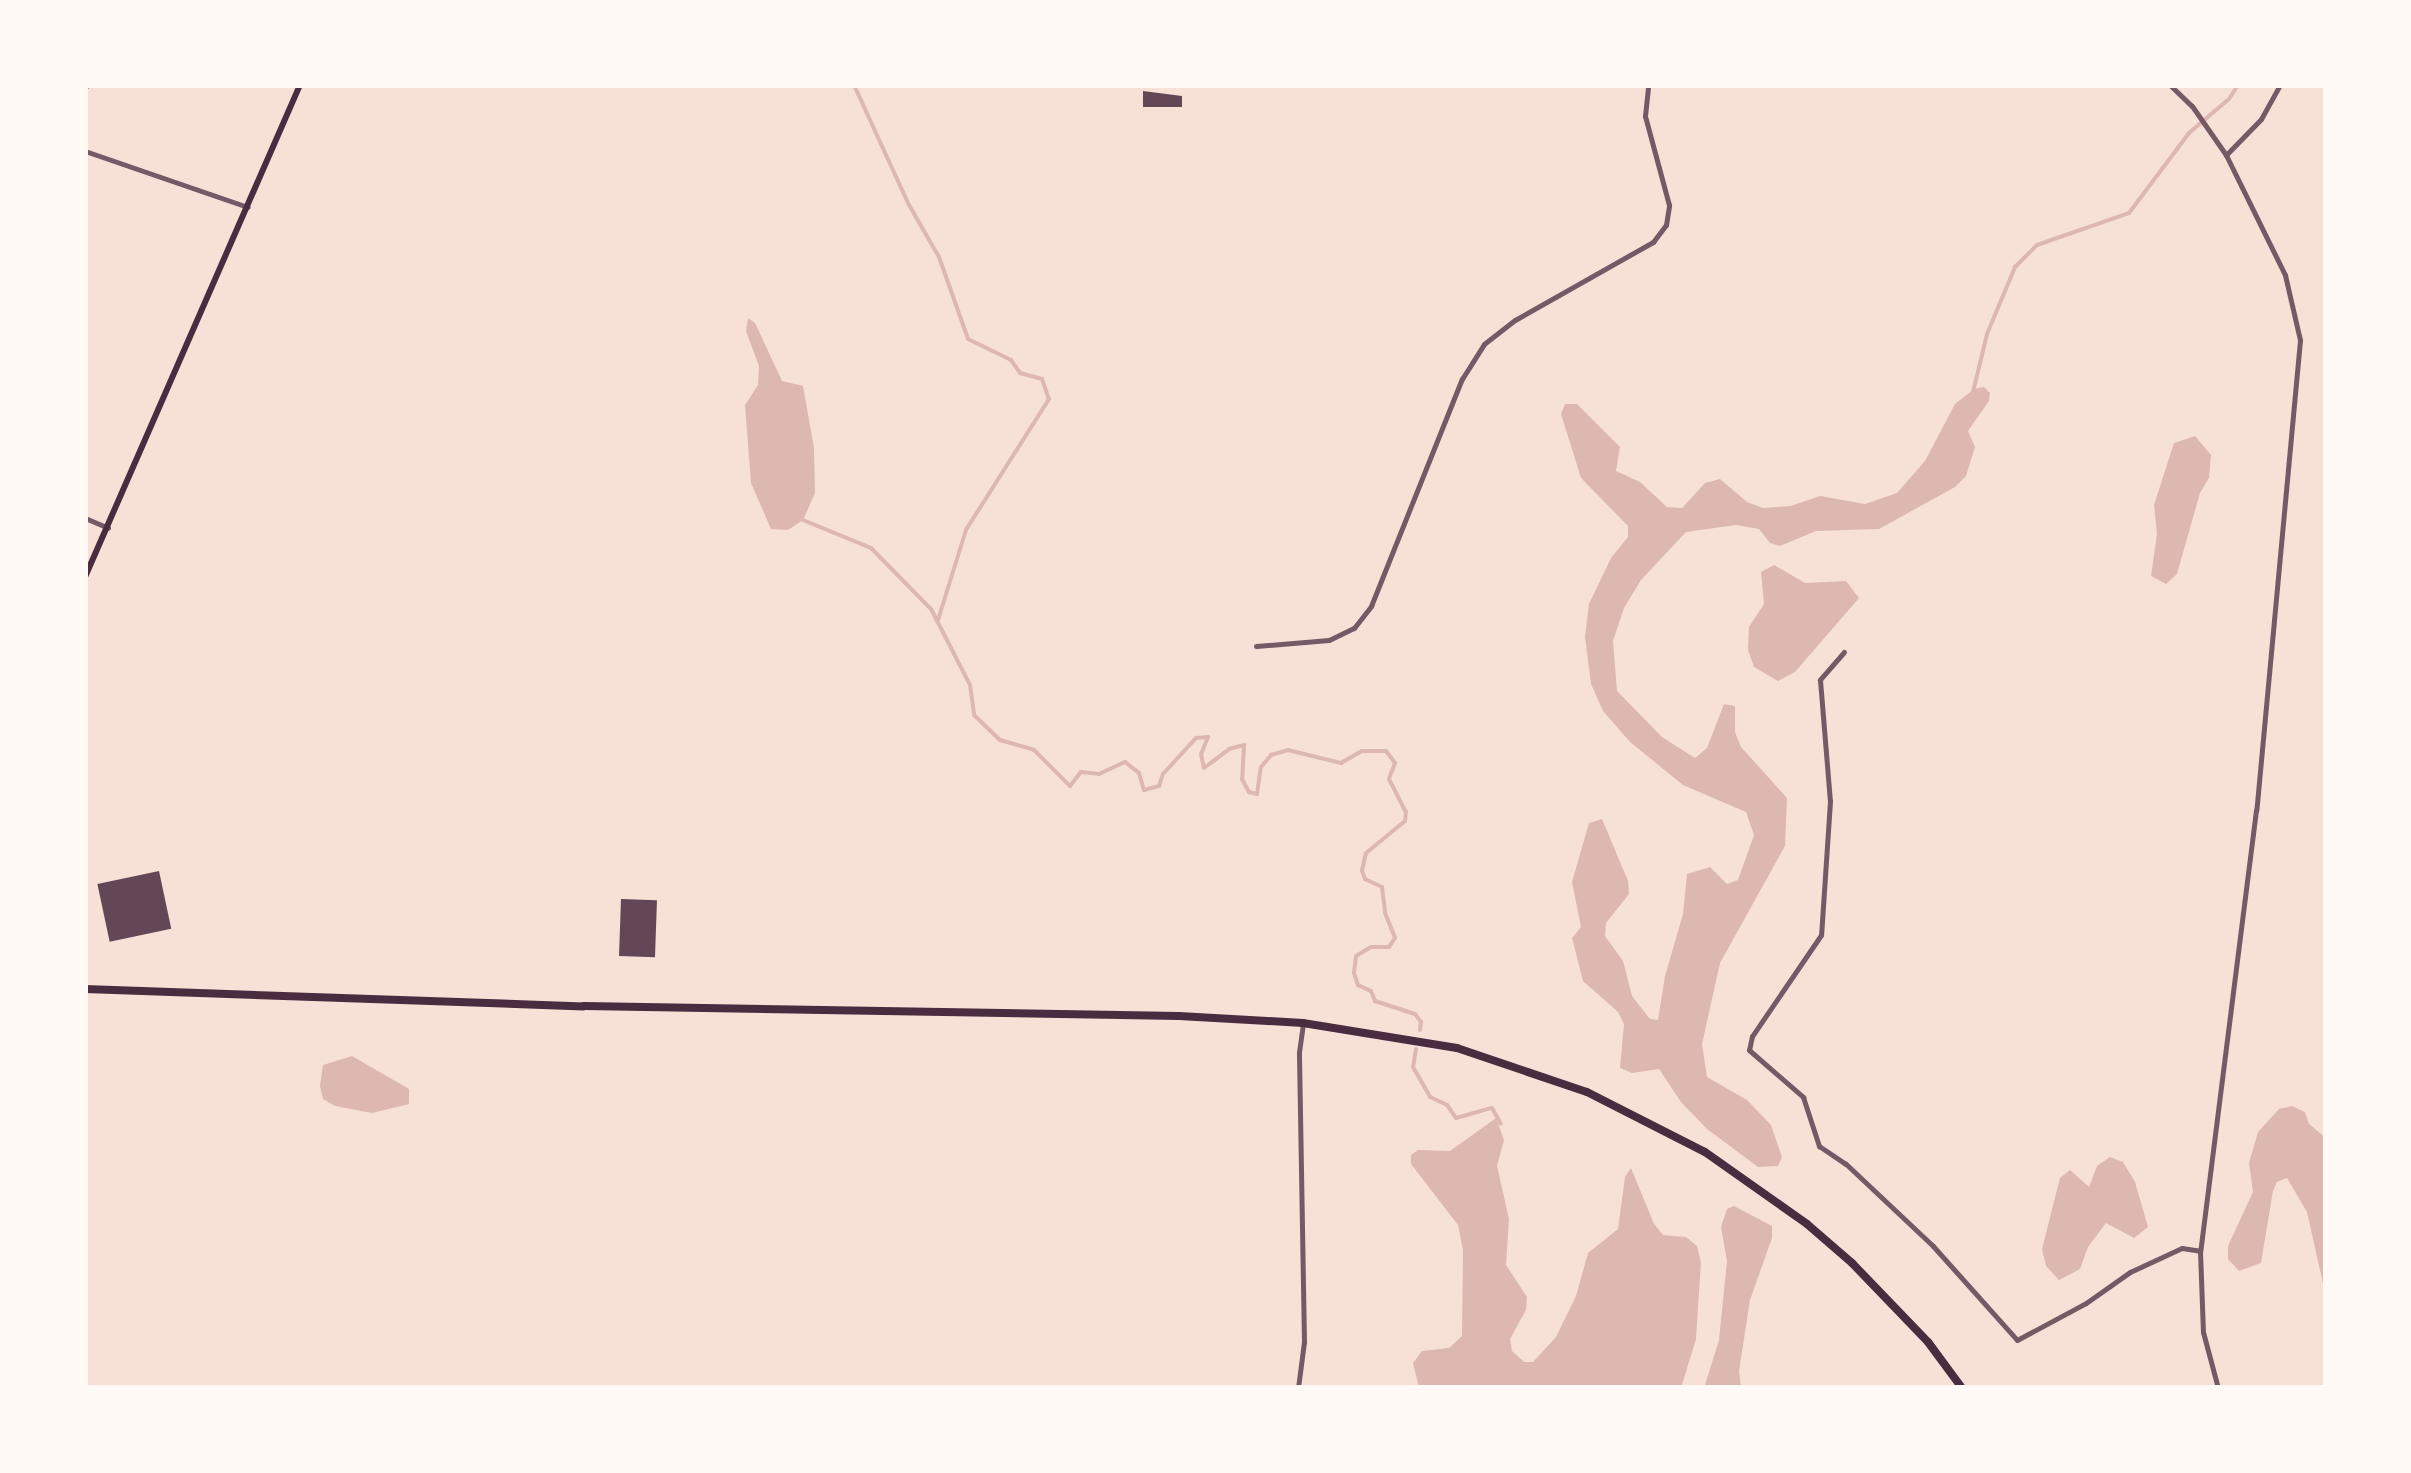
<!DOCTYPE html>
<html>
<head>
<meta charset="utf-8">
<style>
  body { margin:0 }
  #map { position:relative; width:2411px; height:1473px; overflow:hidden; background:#f7e1d7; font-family:"Archivo Narrow",sans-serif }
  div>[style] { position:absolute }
  .water>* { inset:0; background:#dcb8b0 }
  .stream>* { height:4px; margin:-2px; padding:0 2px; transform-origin:2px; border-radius:2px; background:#dcb8b0 }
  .building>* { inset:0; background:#644757; transform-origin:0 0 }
  .minor>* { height:5px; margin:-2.5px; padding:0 2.5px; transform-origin:2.5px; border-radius:2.5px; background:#755966 }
  .secondary>* { height:6px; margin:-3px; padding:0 3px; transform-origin:3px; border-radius:3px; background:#4a2c40 }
  .primary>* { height:8px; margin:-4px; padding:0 4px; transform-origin:4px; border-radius:4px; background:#4a2c40 }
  span { translate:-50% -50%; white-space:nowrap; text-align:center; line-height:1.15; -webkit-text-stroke:10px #fffaf5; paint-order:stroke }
  .frame { position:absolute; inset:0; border:88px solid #fffaf5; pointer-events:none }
</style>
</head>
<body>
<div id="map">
  <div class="water">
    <i style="clip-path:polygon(748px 318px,755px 323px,782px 381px,803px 386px,814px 448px,815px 493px,803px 520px,788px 530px,771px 529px,751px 483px,745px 405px,758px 385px,759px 366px,746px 331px)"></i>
    <i style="clip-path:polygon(1984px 387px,1990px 393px,1989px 401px,1968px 431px,1975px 447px,1966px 476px,1955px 487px,1879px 529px,1816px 531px,1780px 546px,1770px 543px,1759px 529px,1736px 525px,1686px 532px,1641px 580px,1624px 608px,1613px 641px,1617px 691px,1662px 737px,1695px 758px,1707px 748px,1724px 704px,1735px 706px,1735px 732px,1741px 747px,1787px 798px,1785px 846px,1720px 963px,1702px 1044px,1707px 1077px,1747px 1100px,1771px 1125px,1782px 1157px,1778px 1166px,1758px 1167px,1707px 1129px,1681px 1102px,1659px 1069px,1632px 1073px,1620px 1068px,1624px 1024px,1618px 1012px,1583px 981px,1572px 938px,1581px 927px,1572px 882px,1589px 823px,1602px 819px,1628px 881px,1629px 894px,1606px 923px,1605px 936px,1623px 961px,1632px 996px,1650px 1019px,1658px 1020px,1665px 976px,1683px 914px,1687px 874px,1710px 867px,1727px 884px,1738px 880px,1754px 835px,1746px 812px,1683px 785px,1630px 742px,1603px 711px,1591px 684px,1585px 637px,1589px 604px,1611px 558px,1628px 537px,1628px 526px,1581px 478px,1561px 414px,1565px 404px,1577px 404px,1620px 447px,1616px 471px,1640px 482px,1667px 507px,1682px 508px,1705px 483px,1720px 479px,1747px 502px,1763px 508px,1791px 506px,1820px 496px,1865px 504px,1897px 493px,1925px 461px,1955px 404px,1974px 389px)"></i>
    <i style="clip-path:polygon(2195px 436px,2211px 455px,2209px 478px,2200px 493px,2177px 574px,2166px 584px,2151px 576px,2157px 534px,2154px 505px,2174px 443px)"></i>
    <i style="clip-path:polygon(1774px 565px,1805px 583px,1846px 581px,1859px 598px,1795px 672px,1778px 681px,1754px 667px,1748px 650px,1749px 627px,1764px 604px,1761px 572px)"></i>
    <i style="clip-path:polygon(352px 1056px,409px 1089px,409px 1104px,372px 1113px,335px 1106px,323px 1099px,320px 1086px,323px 1065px)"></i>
    <i style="clip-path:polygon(2292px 1106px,2305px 1112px,2309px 1124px,2326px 1138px,2326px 1297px,2307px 1212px,2287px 1178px,2277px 1182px,2273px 1191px,2261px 1263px,2239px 1271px,2228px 1259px,2228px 1246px,2253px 1192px,2249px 1163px,2258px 1132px,2279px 1109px)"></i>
    <i style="clip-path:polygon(1496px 1118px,1504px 1140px,1497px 1166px,1509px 1219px,1506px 1265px,1527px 1297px,1526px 1310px,1510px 1339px,1512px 1351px,1524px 1362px,1533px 1362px,1556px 1337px,1576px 1296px,1588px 1253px,1618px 1229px,1625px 1177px,1631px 1168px,1654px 1224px,1663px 1235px,1686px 1237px,1697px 1246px,1701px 1263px,1696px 1339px,1681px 1388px,1419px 1388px,1413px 1363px,1422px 1351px,1449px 1348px,1462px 1336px,1463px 1250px,1458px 1225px,1411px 1164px,1411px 1155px,1418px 1150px,1450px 1151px)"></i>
    <i style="clip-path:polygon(2110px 1157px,2123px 1162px,2135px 1182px,2148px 1227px,2134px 1238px,2106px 1223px,2088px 1247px,2080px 1269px,2059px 1280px,2046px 1266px,2042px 1249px,2060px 1178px,2070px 1170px,2089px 1187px,2097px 1166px)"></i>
    <i style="clip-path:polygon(1734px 1206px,1772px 1226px,1772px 1238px,1750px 1300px,1739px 1371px,1741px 1388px,1704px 1388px,1719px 1340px,1727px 1261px,1721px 1227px,1727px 1209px)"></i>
  </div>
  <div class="stream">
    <i style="left:854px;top:85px;width:132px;rotate:65.4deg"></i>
    <i style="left:909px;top:205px;width:60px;rotate:60deg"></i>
    <i style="left:939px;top:257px;width:87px;rotate:70.5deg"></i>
    <i style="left:968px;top:339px;width:48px;rotate:26deg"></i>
    <i style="left:1011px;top:360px;width:16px;rotate:55deg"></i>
    <i style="left:1020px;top:373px;width:23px;rotate:15deg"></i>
    <i style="left:1042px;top:379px;width:21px;rotate:71deg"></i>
    <i style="left:1049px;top:399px;width:155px;rotate:122.4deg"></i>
    <i style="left:966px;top:530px;width:94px;rotate:107.3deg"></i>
    <i style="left:1973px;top:392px;width:60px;rotate:-76.4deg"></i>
    <i style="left:1987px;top:334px;width:73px;rotate:-67.3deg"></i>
    <i style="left:2015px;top:267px;width:31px;rotate:-45deg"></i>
    <i style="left:2037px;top:245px;width:97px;rotate:-19.2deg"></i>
    <i style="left:2129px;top:213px;width:100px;rotate:-53.1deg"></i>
    <i style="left:2189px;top:133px;width:52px;rotate:-40.4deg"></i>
    <i style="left:2229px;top:99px;width:17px;rotate:-57deg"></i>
    <i style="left:803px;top:520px;width:74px;rotate:22.4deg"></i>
    <i style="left:871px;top:548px;width:86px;rotate:45.5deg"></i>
    <i style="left:931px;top:609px;width:85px;rotate:62.8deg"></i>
    <i style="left:970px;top:685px;width:30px;rotate:82deg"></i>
    <i style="left:974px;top:715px;width:36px;rotate:44deg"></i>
    <i style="left:1000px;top:740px;width:35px;rotate:16deg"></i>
    <i style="left:1034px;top:750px;width:51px;rotate:45deg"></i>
    <i style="left:1070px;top:786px;width:18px;rotate:-52deg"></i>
    <i style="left:1081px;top:772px;width:18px;rotate:6deg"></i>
    <i style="left:1099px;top:774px;width:29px;rotate:-25deg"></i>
    <i style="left:1125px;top:762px;width:18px;rotate:38deg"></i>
    <i style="left:1139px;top:773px;width:18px;rotate:74deg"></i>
    <i style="left:1144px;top:790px;width:16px;rotate:-15deg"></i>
    <i style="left:1159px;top:786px;width:13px;rotate:-72deg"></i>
    <i style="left:1163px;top:774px;width:49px;rotate:-47.5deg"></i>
    <i style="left:1196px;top:738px;width:12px;rotate:-5deg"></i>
    <i style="left:1208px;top:737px;width:18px;rotate:112deg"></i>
    <i style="left:1201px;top:754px;width:14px;rotate:78deg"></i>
    <i style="left:1204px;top:768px;width:31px;rotate:-37deg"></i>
    <i style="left:1229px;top:749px;width:16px;rotate:-15deg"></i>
    <i style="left:1244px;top:745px;width:34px;rotate:93deg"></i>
    <i style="left:1242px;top:779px;width:15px;rotate:62deg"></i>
    <i style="left:1249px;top:792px;width:8px;rotate:14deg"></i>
    <i style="left:1257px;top:794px;width:27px;rotate:-82deg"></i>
    <i style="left:1261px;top:767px;width:16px;rotate:-50deg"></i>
    <i style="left:1271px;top:755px;width:18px;rotate:-16deg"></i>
    <i style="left:1288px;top:750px;width:55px;rotate:13.8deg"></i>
    <i style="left:1341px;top:763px;width:24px;rotate:-30deg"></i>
    <i style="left:1362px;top:751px;width:24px"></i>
    <i style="left:1386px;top:751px;width:15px;rotate:53deg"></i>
    <i style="left:1395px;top:763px;width:17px;rotate:111deg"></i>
    <i style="left:1389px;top:779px;width:37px;rotate:63deg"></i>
    <i style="left:1406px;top:812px;width:9px;rotate:96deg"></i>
    <i style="left:1405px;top:821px;width:50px;rotate:140.6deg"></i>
    <i style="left:1366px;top:853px;width:18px;rotate:103deg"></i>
    <i style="left:1362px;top:871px;width:9px;rotate:69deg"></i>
    <i style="left:1365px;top:879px;width:19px;rotate:25deg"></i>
    <i style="left:1382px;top:887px;width:26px;rotate:83deg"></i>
    <i style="left:1385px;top:913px;width:27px;rotate:68deg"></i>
    <i style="left:1395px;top:938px;width:11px;rotate:124deg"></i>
    <i style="left:1389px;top:947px;width:18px;rotate:180deg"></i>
    <i style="left:1371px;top:947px;width:17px;rotate:149deg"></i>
    <i style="left:1356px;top:956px;width:17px;rotate:97deg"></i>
    <i style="left:1354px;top:973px;width:13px;rotate:72deg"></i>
    <i style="left:1358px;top:985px;width:14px;rotate:25deg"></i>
    <i style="left:1371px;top:991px;width:11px;rotate:68deg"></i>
    <i style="left:1375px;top:1001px;width:42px;rotate:18deg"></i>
    <i style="left:1415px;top:1014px;width:10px;rotate:53deg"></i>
    <i style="left:1421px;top:1022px;width:8px;rotate:97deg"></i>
    <i style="left:1416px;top:1049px;width:18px;rotate:99deg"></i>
    <i style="left:1413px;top:1067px;width:34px;rotate:60deg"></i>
    <i style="left:1430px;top:1097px;width:19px;rotate:25deg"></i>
    <i style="left:1447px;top:1105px;width:16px;rotate:55deg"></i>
    <i style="left:1456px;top:1118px;width:37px;rotate:-16deg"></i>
    <i style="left:1492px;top:1108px;width:18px;rotate:61deg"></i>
  </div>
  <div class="building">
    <i style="clip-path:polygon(1143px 91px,1182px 96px,1182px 107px,1143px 107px)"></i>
    <i style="left:159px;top:871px;width:59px;height:63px;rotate:78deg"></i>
    <i style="left:621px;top:899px;width:36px;height:57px;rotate:2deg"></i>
  </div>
  <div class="minor">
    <i style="left:1721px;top:85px;width:66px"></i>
    <i style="left:2170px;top:85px;width:30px;rotate:44deg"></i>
    <i style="left:2192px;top:106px;width:60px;rotate:55.2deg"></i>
    <i style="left:2226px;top:155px;width:134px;rotate:63.8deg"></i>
    <i style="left:2285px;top:275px;width:67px;rotate:77deg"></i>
    <i style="left:2300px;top:340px;width:472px;rotate:95.3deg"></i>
    <i style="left:2256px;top:810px;width:445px;rotate:97.2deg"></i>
    <i style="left:2200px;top:1251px;width:81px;rotate:87.9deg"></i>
    <i style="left:2203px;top:1332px;width:58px;rotate:75deg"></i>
    <i style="left:85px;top:88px;width:4px;rotate:-56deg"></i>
    <i style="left:85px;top:151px;width:172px;rotate:19deg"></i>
    <i style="left:2226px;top:155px;width:50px;rotate:-45.8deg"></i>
    <i style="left:2261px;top:119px;width:39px;rotate:-61deg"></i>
    <i style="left:85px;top:518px;width:25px;rotate:23deg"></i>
    <i style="left:1256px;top:646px;width:73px;rotate:-4.7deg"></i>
    <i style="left:1329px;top:640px;width:28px;rotate:-26deg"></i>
    <i style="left:1354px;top:628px;width:28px;rotate:-52deg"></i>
    <i style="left:1371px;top:606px;width:245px;rotate:-68.2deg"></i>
    <i style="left:1462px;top:379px;width:41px;rotate:-57.8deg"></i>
    <i style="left:1484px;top:344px;width:39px;rotate:-38deg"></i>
    <i style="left:1515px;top:320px;width:159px;rotate:-29.5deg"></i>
    <i style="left:1653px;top:242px;width:21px;rotate:-53deg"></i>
    <i style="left:1666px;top:225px;width:20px;rotate:-81deg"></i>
    <i style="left:1669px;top:205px;width:92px;rotate:-105.1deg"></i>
    <i style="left:1645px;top:116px;width:31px;rotate:-84deg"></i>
    <i style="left:1844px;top:652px;width:37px;rotate:131deg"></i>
    <i style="left:1820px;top:680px;width:121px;rotate:85.3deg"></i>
    <i style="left:1830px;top:801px;width:134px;rotate:93.8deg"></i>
    <i style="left:1821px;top:935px;width:122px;rotate:124.3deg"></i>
    <i style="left:1752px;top:1036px;width:14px;rotate:102deg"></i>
    <i style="left:1749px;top:1050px;width:72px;rotate:41deg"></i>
    <i style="left:1803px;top:1097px;width:52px;rotate:71.9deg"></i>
    <i style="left:1819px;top:1146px;width:32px;rotate:34deg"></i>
    <i style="left:1846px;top:1164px;width:120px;rotate:43.3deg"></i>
    <i style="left:1933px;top:1246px;width:126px;rotate:48.2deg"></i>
    <i style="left:2017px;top:1340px;width:78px;rotate:-28.2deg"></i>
    <i style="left:2086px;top:1303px;width:54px;rotate:-35.2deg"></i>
    <i style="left:2130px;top:1272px;width:57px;rotate:-24.8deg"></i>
    <i style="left:2182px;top:1248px;width:18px;rotate:9deg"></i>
    <i style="left:1298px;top:1388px;width:46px;rotate:-82.6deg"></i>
    <i style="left:1304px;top:1342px;width:290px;rotate:-91deg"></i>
    <i style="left:1299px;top:1052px;width:29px;rotate:-82deg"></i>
  </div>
  <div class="secondary">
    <i style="left:85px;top:577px;width:537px;rotate:-66.4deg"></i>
  </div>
  <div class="primary">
    <i style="left:85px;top:989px;width:499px;rotate:2deg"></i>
    <i style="left:584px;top:1006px;width:595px;rotate:0.96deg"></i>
    <i style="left:1179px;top:1016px;width:124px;rotate:3.2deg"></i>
    <i style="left:1303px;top:1023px;width:156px;rotate:9.2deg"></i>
    <i style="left:1457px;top:1048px;width:137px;rotate:18.7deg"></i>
    <i style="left:1587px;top:1092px;width:132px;rotate:27deg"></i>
    <i style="left:1705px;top:1152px;width:125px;rotate:35.2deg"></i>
    <i style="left:1807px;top:1224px;width:60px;rotate:40.9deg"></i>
    <i style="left:1852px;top:1263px;width:110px;rotate:46.1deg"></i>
    <i style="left:1928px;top:1342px;width:57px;rotate:53.5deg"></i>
  </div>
  <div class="frame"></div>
</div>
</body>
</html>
